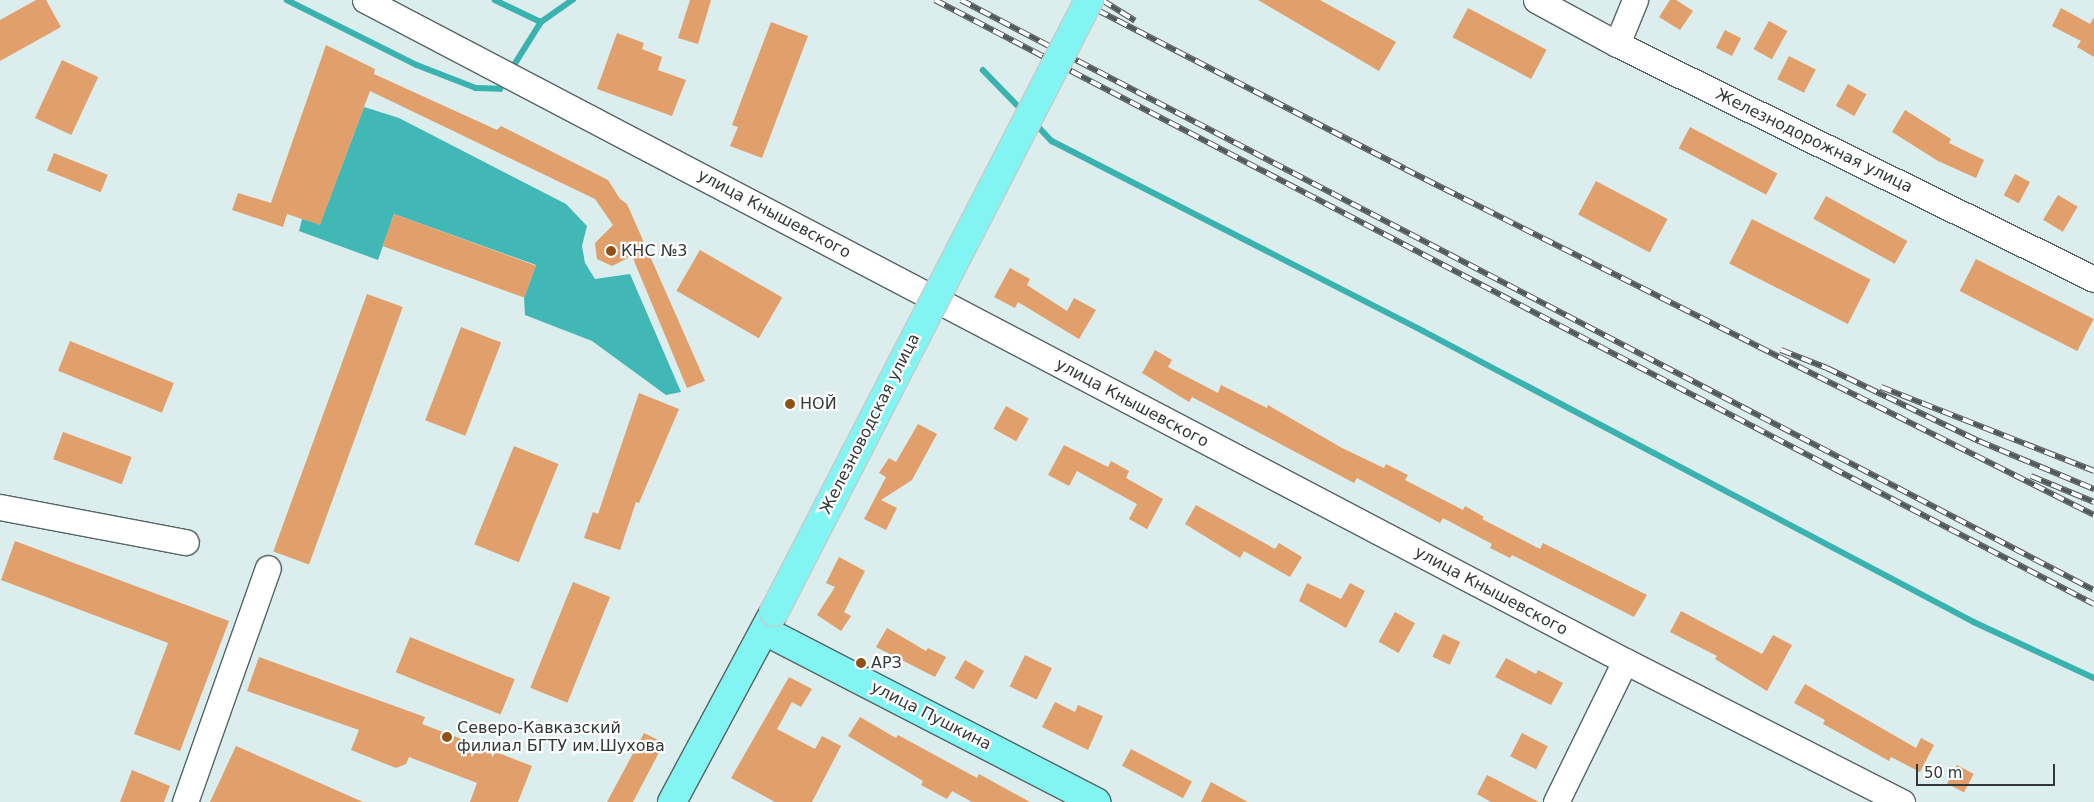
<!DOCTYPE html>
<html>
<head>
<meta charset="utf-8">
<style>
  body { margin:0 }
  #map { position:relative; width:2094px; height:802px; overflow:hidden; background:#dbedec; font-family:"DejaVu Sans",sans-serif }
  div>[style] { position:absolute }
  .forest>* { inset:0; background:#41b8b6 }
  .stream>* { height:5.5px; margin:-2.75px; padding:0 2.75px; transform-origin:2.75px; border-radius:2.75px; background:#3ab2b0 }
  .building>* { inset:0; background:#e19f6c; transform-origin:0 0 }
  .roads { filter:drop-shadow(1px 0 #556564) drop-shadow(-1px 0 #556564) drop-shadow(0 1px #556564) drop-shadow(0 -1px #556564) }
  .minor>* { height:25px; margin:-12.5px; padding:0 12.5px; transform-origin:12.5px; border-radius:12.5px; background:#fff }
  .major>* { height:28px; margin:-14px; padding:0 14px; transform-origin:14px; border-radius:14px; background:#82f4f2 }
  .rail>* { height:5.5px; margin-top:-2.75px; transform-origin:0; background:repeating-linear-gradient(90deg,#fff 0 11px,#515a59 0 22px); box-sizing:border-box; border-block:1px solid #515a59 }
  .bridges { filter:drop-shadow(1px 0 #c9cbcb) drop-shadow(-1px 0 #c9cbcb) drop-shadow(0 1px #c9cbcb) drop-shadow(0 -1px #c9cbcb) }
  .major-bridge>* { height:28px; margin:-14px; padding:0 14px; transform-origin:14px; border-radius:14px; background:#82f4f2 }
  .dots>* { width:14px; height:14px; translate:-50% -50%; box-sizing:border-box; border:2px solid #fff; border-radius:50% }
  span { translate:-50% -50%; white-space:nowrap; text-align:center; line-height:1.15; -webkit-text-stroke:4.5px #fff; paint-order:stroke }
  .street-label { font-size:16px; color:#313837 }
  .poi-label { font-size:16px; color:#313837 }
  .left { translate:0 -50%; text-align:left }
  .scale { position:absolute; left:1916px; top:764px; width:139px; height:22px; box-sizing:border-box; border:2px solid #313837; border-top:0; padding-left:6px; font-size:15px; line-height:18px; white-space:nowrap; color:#313837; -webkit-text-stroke:4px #fff; paint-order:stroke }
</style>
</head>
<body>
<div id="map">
  <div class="forest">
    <i style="clip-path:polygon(364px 107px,399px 118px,566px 204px,587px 226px,582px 246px,585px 263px,595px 279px,630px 274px,681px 392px,666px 395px,592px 341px,525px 315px,524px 298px,536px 265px,394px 214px,378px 260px,299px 231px,302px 219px,320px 224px)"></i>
  </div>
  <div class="stream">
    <i style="left:287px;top:0;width:145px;rotate:26.6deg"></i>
    <i style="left:417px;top:65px;width:63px;rotate:21.3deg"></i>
    <i style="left:476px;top:88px;width:24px;rotate:2deg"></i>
    <i style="left:500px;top:89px;width:10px;rotate:-61deg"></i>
    <i style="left:495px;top:0;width:51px;rotate:25.6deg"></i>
    <i style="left:511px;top:70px;width:57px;rotate:-58deg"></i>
    <i style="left:541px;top:22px;width:39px;rotate:-35deg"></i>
    <i style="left:983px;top:70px;width:59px;rotate:45.7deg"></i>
    <i style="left:1034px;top:122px;width:26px;rotate:47deg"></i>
    <i style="left:1052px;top:141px;width:417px;rotate:27.1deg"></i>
    <i style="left:1423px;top:331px;width:623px;rotate:27.84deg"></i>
    <i style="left:1974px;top:622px;width:132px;rotate:25deg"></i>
  </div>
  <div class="building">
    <i style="clip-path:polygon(36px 0,46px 0,61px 27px,0 61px,0 20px)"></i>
    <i style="clip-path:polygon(690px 0,711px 0,698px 44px,678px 38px)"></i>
    <i style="clip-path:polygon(1258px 0,1320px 0,1396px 42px,1379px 71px)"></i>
    <i style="clip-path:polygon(1670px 0,1676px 0,1693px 11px,1680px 30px,1659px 17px)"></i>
    <i style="left:1468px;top:8px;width:89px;height:33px;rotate:28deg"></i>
    <i style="clip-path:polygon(2061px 8px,2090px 24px,2094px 17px,2094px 57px,2077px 47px,2081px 41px,2052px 26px)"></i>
    <i style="left:1769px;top:21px;width:21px;height:32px;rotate:29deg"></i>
    <i style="clip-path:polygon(771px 22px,808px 36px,762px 158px,730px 146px,738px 127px,732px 125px)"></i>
    <i style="left:1725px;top:30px;width:18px;height:20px;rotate:27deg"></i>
    <i style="clip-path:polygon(617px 33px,644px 43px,642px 49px,662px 57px,658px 70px,686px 80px,672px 116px,597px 89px)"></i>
    <i style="clip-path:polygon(326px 45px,375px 69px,374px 74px,497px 130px,501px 126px,608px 180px,620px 199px,627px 204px,705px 381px,687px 388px,632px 256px,612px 266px,597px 259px,595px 243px,613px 225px,595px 199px,370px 91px,320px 225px,287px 214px,283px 227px,232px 210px,238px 193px,271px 203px)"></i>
    <i style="left:1789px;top:56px;width:30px;height:26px;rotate:27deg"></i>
    <i style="left:62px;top:60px;width:40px;height:64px;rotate:25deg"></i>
    <i style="left:1848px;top:84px;width:21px;height:25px;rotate:29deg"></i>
    <i style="clip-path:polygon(1905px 110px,1951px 139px,1949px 143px,1984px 160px,1976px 178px,1938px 161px,1892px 132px)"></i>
    <i style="left:1690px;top:127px;width:99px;height:24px;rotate:28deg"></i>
    <i style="left:54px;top:153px;width:58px;height:19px;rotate:22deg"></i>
    <i style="left:2015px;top:174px;width:17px;height:24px;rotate:28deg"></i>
    <i style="left:1596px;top:181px;width:81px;height:38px;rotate:28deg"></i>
    <i style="left:2058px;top:195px;width:23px;height:29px;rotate:31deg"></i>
    <i style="left:1826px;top:196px;width:93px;height:26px;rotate:29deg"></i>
    <i style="left:394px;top:214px;width:151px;height:34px;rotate:20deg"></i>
    <i style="left:1752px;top:219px;width:133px;height:50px;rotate:27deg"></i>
    <i style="left:700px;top:250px;width:95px;height:47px;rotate:30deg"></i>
    <i style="left:1976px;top:259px;width:132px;height:36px;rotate:27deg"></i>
    <i style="clip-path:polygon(1010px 268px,1030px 279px,1027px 285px,1067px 311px,1074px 298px,1096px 310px,1079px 339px,1018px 302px,1015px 308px,994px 297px)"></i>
    <i style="left:367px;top:294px;width:38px;height:274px;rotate:20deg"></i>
    <i style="left:461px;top:327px;width:43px;height:100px;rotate:21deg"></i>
    <i style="left:70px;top:341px;width:112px;height:32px;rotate:22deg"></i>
    <i style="clip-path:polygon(1155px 350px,1172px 360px,1168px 367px,1218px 393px,1221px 385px,1267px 408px,1268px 405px,1342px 448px,1384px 468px,1386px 464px,1408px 475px,1405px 480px,1463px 510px,1465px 506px,1484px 517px,1482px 519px,1540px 549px,1543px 543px,1647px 595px,1634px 617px,1512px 555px,1510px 558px,1490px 548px,1492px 544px,1443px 518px,1440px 523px,1357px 478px,1354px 483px,1192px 397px,1189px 402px,1142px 373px)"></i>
    <i style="clip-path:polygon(639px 393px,679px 409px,639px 503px,636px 502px,620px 550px,584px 538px,593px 512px,598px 514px)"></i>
    <i style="left:1006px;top:406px;width:26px;height:26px;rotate:29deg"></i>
    <i style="clip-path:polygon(918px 424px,937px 434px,912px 480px,881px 500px,897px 508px,886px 530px,864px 519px,886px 477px,879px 473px,889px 458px,896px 462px)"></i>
    <i style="left:63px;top:432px;width:73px;height:29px;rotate:20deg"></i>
    <i style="clip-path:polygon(1064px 445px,1108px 467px,1111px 461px,1129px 471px,1126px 478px,1163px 499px,1147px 529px,1129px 519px,1137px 504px,1077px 471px,1069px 486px,1048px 475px)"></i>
    <i style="left:514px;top:446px;width:48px;height:106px;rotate:22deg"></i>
    <i style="clip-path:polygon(1196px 505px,1275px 549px,1279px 543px,1302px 557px,1290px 577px,1244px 551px,1240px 558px,1185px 524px)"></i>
    <i style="clip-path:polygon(15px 541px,229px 621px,180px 751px,134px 734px,168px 643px,1px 580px)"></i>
    <i style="clip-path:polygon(839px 557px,865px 571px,844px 612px,851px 616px,841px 631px,817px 615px,835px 587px,826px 583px)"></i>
    <i style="left:573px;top:582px;width:40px;height:114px;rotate:22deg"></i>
    <i style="clip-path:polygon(1307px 583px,1341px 599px,1350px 583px,1365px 591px,1346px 628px,1299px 601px)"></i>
    <i style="clip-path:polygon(1681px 611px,1762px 654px,1773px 635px,1792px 645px,1767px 691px,1715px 659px,1717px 656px,1670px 632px)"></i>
    <i style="left:1395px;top:612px;width:23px;height:34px;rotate:29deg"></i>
    <i style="clip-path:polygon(887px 628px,926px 651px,928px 648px,946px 657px,935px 677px,876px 647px)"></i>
    <i style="left:1443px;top:634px;width:19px;height:25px;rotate:25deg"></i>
    <i style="left:410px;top:637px;width:113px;height:38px;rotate:22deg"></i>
    <i style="left:1025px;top:655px;width:30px;height:35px;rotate:26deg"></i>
    <i style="clip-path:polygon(259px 657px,425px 717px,422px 724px,532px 766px,518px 802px,470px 802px,477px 783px,409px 757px,406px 764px,396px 768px,351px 750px,359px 730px,247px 691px)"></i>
    <i style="clip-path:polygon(1506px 658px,1536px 674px,1538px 670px,1563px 683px,1551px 705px,1495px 677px)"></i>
    <i style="left:965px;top:660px;width:22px;height:21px;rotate:30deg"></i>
    <i style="clip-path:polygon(789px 677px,812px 689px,801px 707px,792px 702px,777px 729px,815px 749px,822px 736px,841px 746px,812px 802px,775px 802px,731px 778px)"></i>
    <i style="clip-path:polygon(1805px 684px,1916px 748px,1921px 738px,1934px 745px,1920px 772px,1891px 757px,1889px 761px,1845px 736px,1823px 724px,1825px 720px,1794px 703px)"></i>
    <i style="clip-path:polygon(1055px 702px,1075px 712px,1078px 705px,1103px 716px,1088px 750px,1042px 727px)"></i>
    <i style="clip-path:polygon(860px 717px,896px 738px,898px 735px,977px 778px,979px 774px,1030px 802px,972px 802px,952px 791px,947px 799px,921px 785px,923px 781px,848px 736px)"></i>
    <i style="clip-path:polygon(644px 733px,664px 743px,633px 802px,607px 802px)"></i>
    <i style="left:1522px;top:733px;width:29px;height:26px;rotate:27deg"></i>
    <i style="clip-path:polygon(236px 746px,363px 802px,210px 802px)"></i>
    <i style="left:1131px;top:749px;width:69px;height:19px;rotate:28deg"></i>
    <i style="left:1957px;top:765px;width:19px;height:21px;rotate:28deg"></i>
    <i style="clip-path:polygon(132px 770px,170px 786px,164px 802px,120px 802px)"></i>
    <i style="clip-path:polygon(1487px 775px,1497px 780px,1539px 802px,1491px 802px,1477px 794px)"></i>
    <i style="clip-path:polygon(1211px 782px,1248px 802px,1201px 802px)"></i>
  </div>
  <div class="roads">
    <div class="minor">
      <i style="left:365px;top:0;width:1423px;rotate:27.68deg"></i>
      <i style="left:1625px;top:661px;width:311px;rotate:27deg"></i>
      <i style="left:1536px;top:0;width:92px;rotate:28.5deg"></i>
      <i style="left:1617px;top:44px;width:532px;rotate:26.23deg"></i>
      <i style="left:1617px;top:44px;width:48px;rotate:-67.8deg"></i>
      <i style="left:0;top:507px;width:189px;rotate:10.7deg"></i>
      <i style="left:185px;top:802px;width:248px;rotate:-70.5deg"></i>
      <i style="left:1556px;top:802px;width:157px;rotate:-63.9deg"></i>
    </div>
    <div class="major">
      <i style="left:765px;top:631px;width:373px;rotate:27.3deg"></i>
      <i style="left:672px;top:802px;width:213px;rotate:-61.8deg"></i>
    </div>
  </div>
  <div class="rail">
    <i style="left:935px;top:0;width:1307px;rotate:27.53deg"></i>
    <i style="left:961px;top:0;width:1277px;rotate:27.51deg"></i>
    <i style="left:1078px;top:0;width:368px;rotate:27.3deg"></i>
    <i style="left:1405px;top:169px;width:771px;rotate:26.66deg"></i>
    <i style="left:1102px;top:0;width:39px;rotate:32deg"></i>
    <i style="left:1781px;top:350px;width:49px;rotate:21.4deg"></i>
    <i style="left:1827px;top:368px;width:169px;rotate:25.7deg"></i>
    <i style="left:1979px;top:441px;width:125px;rotate:22.7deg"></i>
    <i style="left:1881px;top:387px;width:229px;rotate:21.5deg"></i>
    <i style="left:2031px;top:476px;width:68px;rotate:22.4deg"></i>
  </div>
  <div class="bridges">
    <div class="major-bridge">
      <i style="left:774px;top:612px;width:688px;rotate:-62.76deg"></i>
    </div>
  </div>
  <div class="dots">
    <i style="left:611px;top:251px;background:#8f5115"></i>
    <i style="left:790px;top:404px;background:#8f5115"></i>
    <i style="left:861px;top:663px;background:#8f5115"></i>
    <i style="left:447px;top:737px;background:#8f5115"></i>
  </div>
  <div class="street-label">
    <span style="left:1814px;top:141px;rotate:26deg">Железнодорожная улица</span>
    <span style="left:774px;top:214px;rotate:28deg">улица Кнышевского</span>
    <span style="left:1132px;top:403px;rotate:28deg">улица Кнышевского</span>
    <span style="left:870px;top:424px;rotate:-63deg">Железноводская улица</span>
    <span style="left:1491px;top:591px;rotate:28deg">улица Кнышевского</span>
    <span style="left:931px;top:716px;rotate:27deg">улица Пушкина</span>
  </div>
  <div class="poi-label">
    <span class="left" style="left:621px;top:251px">КНС №3</span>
    <span class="left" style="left:800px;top:404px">НОЙ</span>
    <span class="left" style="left:871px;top:663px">АРЗ</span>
    <span class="left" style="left:457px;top:737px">Северо-Кавказский<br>филиал БГТУ им.Шухова</span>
  </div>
  <div class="scale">50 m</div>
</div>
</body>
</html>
